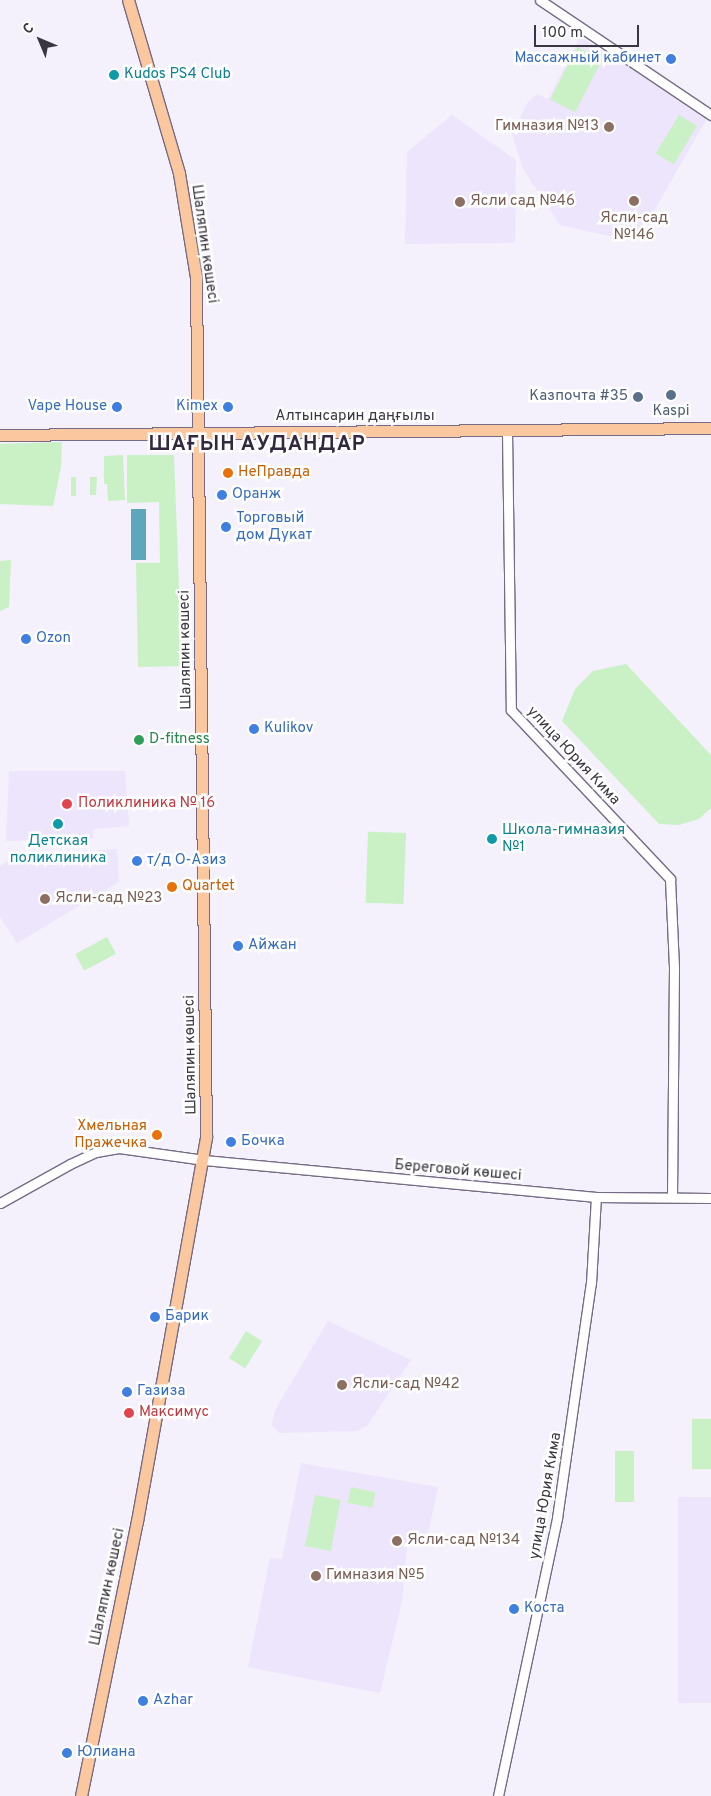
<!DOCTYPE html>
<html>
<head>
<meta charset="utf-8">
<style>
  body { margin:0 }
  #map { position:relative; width:711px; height:1796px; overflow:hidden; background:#f4f0fc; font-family:Overpass,sans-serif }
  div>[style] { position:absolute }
  .built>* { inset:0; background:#ede5fb; transform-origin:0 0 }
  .green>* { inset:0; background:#caf0c6; transform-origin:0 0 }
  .water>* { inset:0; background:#5ca7bc; transform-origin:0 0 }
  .roads { filter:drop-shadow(1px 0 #756b85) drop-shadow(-1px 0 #756b85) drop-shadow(0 1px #756b85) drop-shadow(0 -1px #756b85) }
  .minor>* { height:9px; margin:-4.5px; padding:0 4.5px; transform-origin:4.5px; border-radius:4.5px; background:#fff }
  .major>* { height:11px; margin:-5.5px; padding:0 5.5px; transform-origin:5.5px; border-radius:5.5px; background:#fac79e }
  .dots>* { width:14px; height:14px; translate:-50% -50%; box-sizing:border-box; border:2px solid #fff; border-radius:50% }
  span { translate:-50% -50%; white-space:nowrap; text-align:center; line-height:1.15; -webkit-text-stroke:5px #fff; paint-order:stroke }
  .shop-label { font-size:15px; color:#366cbe }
  .right { translate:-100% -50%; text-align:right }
  .left { translate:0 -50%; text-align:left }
  .culture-label { font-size:15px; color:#0d838f }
  .education-label { font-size:15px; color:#785e54 }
  .street-label { font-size:15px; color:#3a3641 }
  .service-label { font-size:15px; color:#4e5e75 }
  .food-label { font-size:15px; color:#c56008 }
  .leisure-label { font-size:15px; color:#27864d }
  .health-label { font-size:15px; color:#be3a42 }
  .district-label { font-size:20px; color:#322940; font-weight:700; letter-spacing:1px }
  .north { position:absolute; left:15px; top:15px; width:50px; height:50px; -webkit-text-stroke:4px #fff; paint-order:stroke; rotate:315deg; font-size:14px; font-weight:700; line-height:20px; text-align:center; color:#3a3641 }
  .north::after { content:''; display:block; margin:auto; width:18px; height:22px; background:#3a3641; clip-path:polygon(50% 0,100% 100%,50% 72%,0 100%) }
  .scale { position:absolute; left:534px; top:25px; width:105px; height:22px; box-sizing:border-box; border:2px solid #3a3641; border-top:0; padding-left:6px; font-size:15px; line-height:18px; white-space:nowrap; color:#3a3641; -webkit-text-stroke:4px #fff; paint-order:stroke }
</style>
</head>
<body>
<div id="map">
  <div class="built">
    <i style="clip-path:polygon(580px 37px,704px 113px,706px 120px,643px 230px,609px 236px,560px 225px,523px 169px,512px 134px,528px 102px,537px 94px,548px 99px)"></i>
    <i style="clip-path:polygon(452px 115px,516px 160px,515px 243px,405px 244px,407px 152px)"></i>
    <i style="clip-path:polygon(9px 771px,125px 771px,129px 826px,93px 829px,93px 838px,6px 841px)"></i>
    <i style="clip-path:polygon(117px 849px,119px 882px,17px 943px,0 917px,0 866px,16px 856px)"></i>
    <i style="clip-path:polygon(328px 1321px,411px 1360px,367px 1426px,357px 1431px,279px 1433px,272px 1425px,275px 1410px)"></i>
    <i style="clip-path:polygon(301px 1463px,438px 1487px,427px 1538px,415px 1545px,407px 1544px,402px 1601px,380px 1693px,248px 1667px,270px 1558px,282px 1559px)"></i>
    <i style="left:678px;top:1497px;width:33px;height:206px"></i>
  </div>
  <div class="green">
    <i style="left:577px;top:47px;width:28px;height:59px;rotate:27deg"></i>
    <i style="left:679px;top:115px;width:21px;height:45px;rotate:31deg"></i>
    <i style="clip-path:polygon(62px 442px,61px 467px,53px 506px,0 504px,0 444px)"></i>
    <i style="clip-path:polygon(123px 455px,125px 500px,108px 501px,107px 484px,104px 484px,104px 456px)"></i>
    <i style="clip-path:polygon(127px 455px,174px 455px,182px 666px,138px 667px,136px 563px,160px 563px,159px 502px,127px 503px)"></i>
    <i style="left:71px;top:477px;width:5px;height:19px"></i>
    <i style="clip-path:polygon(90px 477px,97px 477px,96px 495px,90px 495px)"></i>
    <i style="clip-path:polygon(11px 560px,9px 607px,0 611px,0 561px)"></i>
    <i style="clip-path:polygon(626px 664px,711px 755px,711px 808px,699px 819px,679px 825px,659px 824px,562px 721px,575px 689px,593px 671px)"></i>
    <i style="left:406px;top:833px;width:71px;height:38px;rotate:92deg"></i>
    <i style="left:107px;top:937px;width:19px;height:36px;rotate:62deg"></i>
    <i style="left:246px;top:1331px;width:19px;height:32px;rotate:32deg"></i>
    <i style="left:711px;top:1419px;width:50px;height:19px;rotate:90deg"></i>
    <i style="left:615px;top:1451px;width:19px;height:51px"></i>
    <i style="left:351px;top:1487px;width:25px;height:16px;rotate:12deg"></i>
    <i style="left:315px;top:1495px;width:26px;height:52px;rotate:11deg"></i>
  </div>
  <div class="water">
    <i style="left:146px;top:509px;width:51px;height:15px;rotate:90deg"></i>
  </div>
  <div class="roads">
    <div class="minor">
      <i style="left:540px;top:0;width:206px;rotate:33.9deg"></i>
      <i style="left:507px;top:431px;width:279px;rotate:89.2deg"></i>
      <i style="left:511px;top:710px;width:232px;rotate:46.7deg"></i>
      <i style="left:670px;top:879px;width:89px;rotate:87.4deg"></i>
      <i style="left:674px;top:968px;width:229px;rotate:90.5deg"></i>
      <i style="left:0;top:1203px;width:80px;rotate:-29.1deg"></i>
      <i style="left:70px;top:1164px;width:29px;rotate:-25deg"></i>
      <i style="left:96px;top:1152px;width:23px;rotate:-10deg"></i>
      <i style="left:119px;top:1148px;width:86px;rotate:8deg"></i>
      <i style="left:204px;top:1160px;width:394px;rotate:5.4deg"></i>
      <i style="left:596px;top:1197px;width:115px;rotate:0.5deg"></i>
      <i style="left:498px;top:1796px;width:284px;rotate:-78deg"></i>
      <i style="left:557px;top:1518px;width:237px;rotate:-81.8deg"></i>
      <i style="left:591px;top:1283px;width:86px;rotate:-86.7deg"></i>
    </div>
    <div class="major">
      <i style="left:0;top:435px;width:711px;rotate:-0.56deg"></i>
      <i style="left:81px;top:1796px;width:281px;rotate:-78.5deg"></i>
      <i style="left:137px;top:1521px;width:390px;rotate:-79.8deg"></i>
      <i style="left:206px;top:1137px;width:860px;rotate:-90.67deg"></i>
      <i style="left:196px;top:277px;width:105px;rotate:-99.3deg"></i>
      <i style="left:179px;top:173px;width:180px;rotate:-106.4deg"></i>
    </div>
  </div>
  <div class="dots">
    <i style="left:671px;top:59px;background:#3f7fe0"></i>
    <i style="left:114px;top:75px;background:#0f9aa8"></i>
    <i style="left:609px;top:127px;background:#8d6e63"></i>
    <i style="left:634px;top:201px;background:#8d6e63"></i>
    <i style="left:460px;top:202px;background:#8d6e63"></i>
    <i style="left:671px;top:395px;background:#5c6f8a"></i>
    <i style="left:638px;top:397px;background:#5c6f8a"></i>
    <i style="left:117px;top:407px;background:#3f7fe0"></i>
    <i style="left:228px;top:407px;background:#3f7fe0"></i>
    <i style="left:228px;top:473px;background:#e8710a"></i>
    <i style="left:222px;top:495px;background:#3f7fe0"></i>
    <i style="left:226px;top:527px;background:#3f7fe0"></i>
    <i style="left:26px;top:639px;background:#3f7fe0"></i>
    <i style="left:254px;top:729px;background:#3f7fe0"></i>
    <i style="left:139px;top:740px;background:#2e9e5b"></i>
    <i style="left:67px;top:804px;background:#e0444e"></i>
    <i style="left:58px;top:824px;background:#0f9aa8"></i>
    <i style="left:492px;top:839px;background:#0f9aa8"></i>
    <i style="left:137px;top:861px;background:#3f7fe0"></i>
    <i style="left:172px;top:887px;background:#e8710a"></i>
    <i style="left:45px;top:899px;background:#8d6e63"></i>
    <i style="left:238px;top:946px;background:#3f7fe0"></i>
    <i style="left:157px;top:1135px;background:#e8710a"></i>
    <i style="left:231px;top:1142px;background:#3f7fe0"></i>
    <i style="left:155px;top:1317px;background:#3f7fe0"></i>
    <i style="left:342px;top:1385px;background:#8d6e63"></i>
    <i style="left:127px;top:1392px;background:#3f7fe0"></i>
    <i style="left:129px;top:1413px;background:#e0444e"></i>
    <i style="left:397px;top:1541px;background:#8d6e63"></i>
    <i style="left:316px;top:1576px;background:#8d6e63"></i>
    <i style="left:514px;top:1609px;background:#3f7fe0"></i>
    <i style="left:143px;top:1701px;background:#3f7fe0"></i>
    <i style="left:67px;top:1753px;background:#3f7fe0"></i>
  </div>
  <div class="shop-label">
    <span class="right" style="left:661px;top:59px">Массажный кабинет</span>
    <span class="right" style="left:107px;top:407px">Vape House</span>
    <span class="right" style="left:218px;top:407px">Kimex</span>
    <span class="left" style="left:232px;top:495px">Оранж</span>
    <span class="left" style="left:236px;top:527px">Торговый<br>дом Дукат</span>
    <span class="left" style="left:36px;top:639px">Ozon</span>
    <span class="left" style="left:264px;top:729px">Kulikov</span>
    <span class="left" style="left:147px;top:861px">т/д О-Азиз</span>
    <span class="left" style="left:248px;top:946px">Айжан</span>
    <span class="left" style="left:241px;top:1142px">Бочка</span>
    <span class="left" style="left:165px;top:1317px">Барик</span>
    <span class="left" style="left:137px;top:1392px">Газиза</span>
    <span class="left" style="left:524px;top:1609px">Коста</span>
    <span class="left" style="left:153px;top:1701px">Azhar</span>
    <span class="left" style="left:77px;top:1753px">Юлиана</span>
  </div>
  <div class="culture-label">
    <span class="left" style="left:124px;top:75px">Kudos PS4 Club</span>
    <span class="left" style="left:502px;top:839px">Школа-гимназия<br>№1</span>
    <span style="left:58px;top:850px">Детская<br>поликлиника</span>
  </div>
  <div class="education-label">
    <span class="right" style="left:599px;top:127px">Гимназия №13</span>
    <span class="left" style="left:470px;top:202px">Ясли сад №46</span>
    <span style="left:634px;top:227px">Ясли-сад<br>№146</span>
    <span class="left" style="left:55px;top:899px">Ясли-сад №23</span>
    <span class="left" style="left:352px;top:1385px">Ясли-сад №42</span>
    <span class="left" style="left:407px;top:1541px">Ясли-сад №134</span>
    <span class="left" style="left:326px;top:1576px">Гимназия №5</span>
  </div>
  <div class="street-label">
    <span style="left:204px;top:244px;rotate:82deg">Шаляпин көшесі</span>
    <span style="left:355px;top:417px">Алтынсарин даңғылы</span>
    <span style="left:186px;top:650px;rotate:-91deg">Шаляпин көшесі</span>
    <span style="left:573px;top:756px;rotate:47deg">улица Юрия Кима</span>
    <span style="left:191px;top:1055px;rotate:-91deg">Шаляпин көшесі</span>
    <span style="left:458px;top:1171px;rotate:5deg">Береговой көшесі</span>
    <span style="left:546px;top:1496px;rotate:-80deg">улица Юрия Кима</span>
    <span style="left:108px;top:1587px;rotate:-78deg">Шаляпин көшесі</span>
  </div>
  <div class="service-label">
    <span class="right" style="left:628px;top:397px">Казпочта #35</span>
    <span style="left:671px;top:412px">Kaspi</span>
  </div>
  <div class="food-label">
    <span class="left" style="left:238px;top:473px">НеПравда</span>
    <span class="left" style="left:182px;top:887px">Quartet</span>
    <span class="right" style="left:147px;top:1135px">Хмельная<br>Пражечка</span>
  </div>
  <div class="leisure-label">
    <span class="left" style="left:149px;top:740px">D-fitness</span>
  </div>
  <div class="health-label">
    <span class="left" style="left:78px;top:804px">Поликлиника № 16</span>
    <span class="left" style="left:139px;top:1413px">Максимус</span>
  </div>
  <div class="district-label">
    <span style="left:257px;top:445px">ШАҒЫН АУДАНДАР</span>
  </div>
  <div class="north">С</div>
  <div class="scale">100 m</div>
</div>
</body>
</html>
